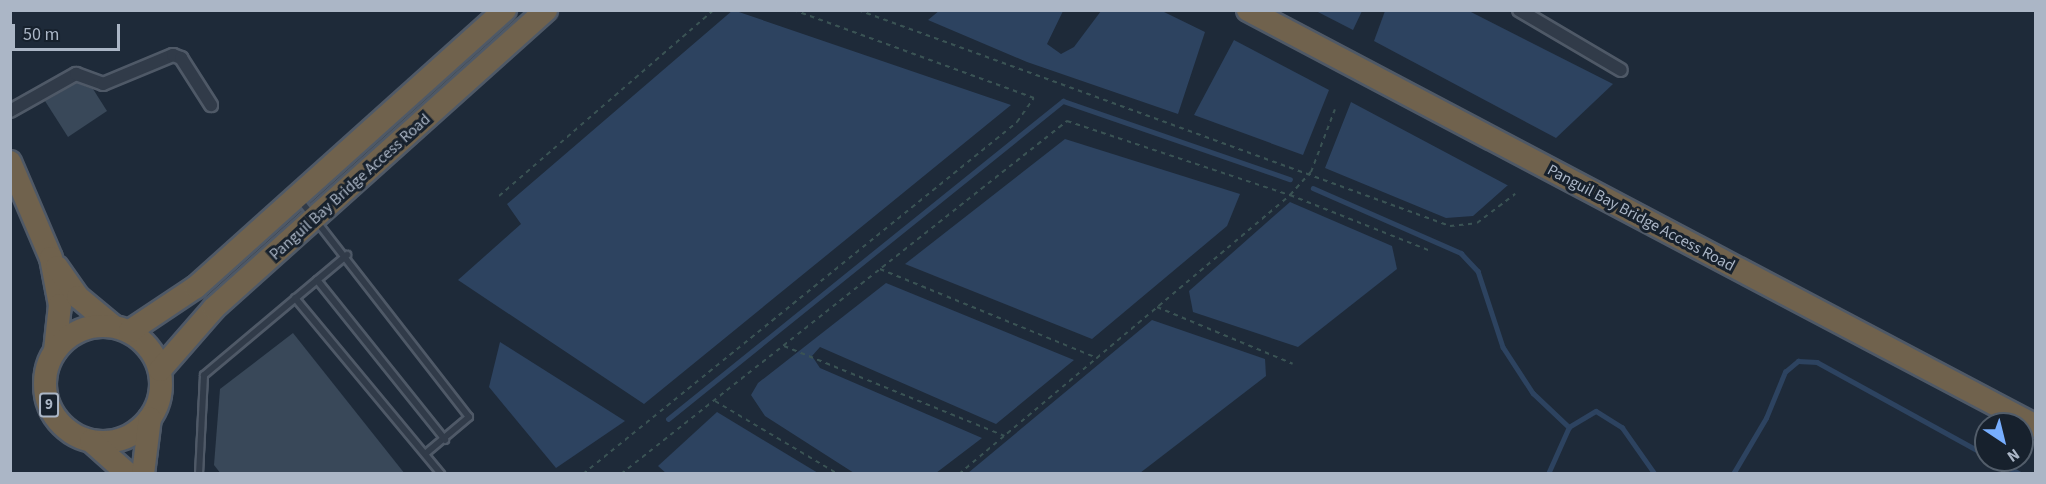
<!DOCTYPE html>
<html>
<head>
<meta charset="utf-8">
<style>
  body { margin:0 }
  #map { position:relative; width:2046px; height:484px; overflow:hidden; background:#1e2a39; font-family:"Source Sans 3",sans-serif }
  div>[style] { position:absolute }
  .green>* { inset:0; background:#20373a }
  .water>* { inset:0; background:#2d4360 }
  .stream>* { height:4.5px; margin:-2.25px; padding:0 2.25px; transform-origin:2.25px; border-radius:2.25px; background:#2d4360 }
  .building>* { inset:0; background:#394859 }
  .path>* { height:2px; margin-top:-1px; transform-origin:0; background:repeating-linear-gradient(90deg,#3a5354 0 4.5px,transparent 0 9px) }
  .roads { filter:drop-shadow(2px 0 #4f5967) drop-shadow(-2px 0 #4f5967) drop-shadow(0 2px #4f5967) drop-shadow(0 -2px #4f5967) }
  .lane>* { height:6px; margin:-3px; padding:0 3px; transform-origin:3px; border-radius:3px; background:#313b49 }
  .street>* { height:12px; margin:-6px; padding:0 6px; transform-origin:6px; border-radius:6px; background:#313b49 }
  .highway>* { height:22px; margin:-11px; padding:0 11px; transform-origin:11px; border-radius:11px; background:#70624d }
  .highway>.ring { margin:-11px; padding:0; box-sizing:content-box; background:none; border:22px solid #70624d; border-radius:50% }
  span { translate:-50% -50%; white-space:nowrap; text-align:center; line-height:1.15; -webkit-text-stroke:6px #17212d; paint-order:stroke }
  .shield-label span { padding:2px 4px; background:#17212d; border:2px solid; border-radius:4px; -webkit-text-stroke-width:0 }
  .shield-label { font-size:15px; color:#abb6c6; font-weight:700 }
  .street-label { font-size:16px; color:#abb6c6 }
  .frame { position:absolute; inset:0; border:12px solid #abb6c6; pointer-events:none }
  .north { position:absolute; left:1974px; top:412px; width:60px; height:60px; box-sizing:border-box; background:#17212d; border:2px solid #525d6a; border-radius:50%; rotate:145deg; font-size:16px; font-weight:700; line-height:24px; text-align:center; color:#abb6c6 }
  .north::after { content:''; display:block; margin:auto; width:21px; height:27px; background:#77aeff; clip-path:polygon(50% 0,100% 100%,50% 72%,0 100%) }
  .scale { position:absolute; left:12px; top:24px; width:108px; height:27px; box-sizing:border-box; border:3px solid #abb6c6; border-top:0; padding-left:8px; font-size:18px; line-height:21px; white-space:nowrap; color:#abb6c6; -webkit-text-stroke:4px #17212d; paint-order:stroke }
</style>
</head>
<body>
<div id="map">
  <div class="green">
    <i style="clip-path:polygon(524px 11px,527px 11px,314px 199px,352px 165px)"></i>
  </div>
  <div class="water">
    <i style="clip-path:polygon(733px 10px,1011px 105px,644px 404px,458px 280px,521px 224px,507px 204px)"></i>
    <i style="clip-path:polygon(940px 10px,1063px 11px,1047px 44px,1061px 54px,1074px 47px,1101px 11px,1162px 11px,1205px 32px,1178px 114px,1027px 62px,928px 20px)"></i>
    <i style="clip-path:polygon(1316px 11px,1362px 11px,1353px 30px)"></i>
    <i style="clip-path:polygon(1385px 11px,1469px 11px,1613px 84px,1556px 138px,1374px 41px)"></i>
    <i style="clip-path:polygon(1234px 40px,1329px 90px,1303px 155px,1194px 115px)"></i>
    <i style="clip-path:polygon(1351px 102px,1507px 185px,1508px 185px,1473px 216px,1446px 218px,1325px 168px)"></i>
    <i style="clip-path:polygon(1065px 139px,1240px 194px,1227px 226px,1092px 339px,905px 264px)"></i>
    <i style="clip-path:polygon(1290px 202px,1392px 246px,1397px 269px,1298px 347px,1193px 312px,1189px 291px)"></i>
    <i style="clip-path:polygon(886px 283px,1074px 360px,996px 424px,820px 347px,812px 356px,820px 368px,982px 438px,936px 473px,854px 473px,765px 416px,751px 395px,758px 383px)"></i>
    <i style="clip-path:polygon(1152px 320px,1265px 359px,1266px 376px,1140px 473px,968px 473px)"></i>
    <i style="clip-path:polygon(500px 342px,625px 421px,556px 468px,489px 387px)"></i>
    <i style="clip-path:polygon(717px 412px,818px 473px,667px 474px,658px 466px)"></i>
  </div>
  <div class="stream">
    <i style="left:1313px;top:188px;width:162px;rotate:23.7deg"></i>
    <i style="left:1461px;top:253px;width:25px;rotate:47deg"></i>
    <i style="left:1478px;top:271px;width:80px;rotate:71.8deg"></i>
    <i style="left:1503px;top:347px;width:55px;rotate:56.9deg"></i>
    <i style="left:1533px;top:393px;width:50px;rotate:43.4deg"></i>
    <i style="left:668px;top:419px;width:507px;rotate:-38.84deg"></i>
    <i style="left:1063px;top:101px;width:240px;rotate:19deg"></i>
    <i style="left:1996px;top:460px;width:28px;rotate:30deg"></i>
    <i style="left:1548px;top:474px;width:51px;rotate:-65.9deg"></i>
    <i style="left:1569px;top:427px;width:31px;rotate:-31deg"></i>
    <i style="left:1596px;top:411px;width:31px;rotate:32deg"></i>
    <i style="left:1622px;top:427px;width:57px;rotate:54.9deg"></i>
    <i style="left:1733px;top:474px;width:65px;rotate:-59.5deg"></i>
    <i style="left:1766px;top:418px;width:50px;rotate:-67.6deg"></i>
    <i style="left:1785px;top:372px;width:17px;rotate:-40deg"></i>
    <i style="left:1798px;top:361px;width:19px;rotate:3deg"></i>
    <i style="left:1817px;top:362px;width:193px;rotate:28.8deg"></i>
  </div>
  <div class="building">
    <i style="clip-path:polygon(77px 83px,93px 89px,107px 111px,68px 137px,45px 101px)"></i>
    <i style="clip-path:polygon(293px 333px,405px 474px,221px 474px,214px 465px,220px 389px)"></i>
  </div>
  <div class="path">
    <i style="left:858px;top:10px;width:630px;rotate:20.05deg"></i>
    <i style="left:1450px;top:226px;width:27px;rotate:-6deg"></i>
    <i style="left:1477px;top:223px;width:48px;rotate:-37.3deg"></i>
    <i style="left:499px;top:196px;width:284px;rotate:-40.9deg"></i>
    <i style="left:880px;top:269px;width:235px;rotate:22.3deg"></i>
    <i style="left:1157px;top:307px;width:147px;rotate:22.7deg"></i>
    <i style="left:784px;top:346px;width:238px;rotate:22.2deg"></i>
    <i style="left:715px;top:401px;width:143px;rotate:30.7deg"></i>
    <i style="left:583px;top:474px;width:559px;rotate:-39.04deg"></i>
    <i style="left:1017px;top:122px;width:29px;rotate:-55deg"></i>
    <i style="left:1034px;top:98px;width:256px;rotate:-159.9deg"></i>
    <i style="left:621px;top:474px;width:569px;rotate:-38.36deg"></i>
    <i style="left:1067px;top:121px;width:235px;rotate:18.4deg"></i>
    <i style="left:1290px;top:195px;width:149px;rotate:21.7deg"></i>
    <i style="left:959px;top:474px;width:433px;rotate:-40.1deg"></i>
    <i style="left:1290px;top:195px;width:31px;rotate:-48deg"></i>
    <i style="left:1311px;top:172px;width:67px;rotate:-69.1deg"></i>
  </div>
  <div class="roads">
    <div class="lane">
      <i style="left:300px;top:200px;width:275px;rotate:52.1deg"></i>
      <i style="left:469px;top:417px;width:57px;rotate:139.9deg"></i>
      <i style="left:317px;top:280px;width:205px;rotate:51.3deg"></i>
      <i style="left:295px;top:298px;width:229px;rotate:50.3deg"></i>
      <i style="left:199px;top:474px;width:99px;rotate:-87.1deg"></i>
      <i style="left:204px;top:375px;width:187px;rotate:-40deg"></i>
    </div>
    <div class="street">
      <i style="left:1519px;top:10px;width:118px;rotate:30.5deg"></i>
      <i style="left:10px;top:111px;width:76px;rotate:-29.3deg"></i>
      <i style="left:76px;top:74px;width:29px;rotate:20deg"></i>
      <i style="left:103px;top:84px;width:76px;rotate:-22.5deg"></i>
      <i style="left:173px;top:55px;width:9px;rotate:21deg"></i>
      <i style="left:181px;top:58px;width:56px;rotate:57.4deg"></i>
    </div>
    <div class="highway">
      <i style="left:1248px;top:10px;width:891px;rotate:27.83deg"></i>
      <i style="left:10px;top:162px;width:104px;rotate:66.9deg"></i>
      <i style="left:51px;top:258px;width:48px;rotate:79.2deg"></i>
      <i style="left:60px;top:305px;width:46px;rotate:96.2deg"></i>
      <i style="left:57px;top:267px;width:37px;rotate:55deg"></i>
      <i style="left:78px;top:297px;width:45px;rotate:39.6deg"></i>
      <i class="ring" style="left:45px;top:326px;width:94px;height:94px"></i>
      <i style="left:130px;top:331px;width:79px;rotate:-33.7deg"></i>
      <i style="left:196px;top:287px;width:415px;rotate:-41.9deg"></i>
      <i style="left:160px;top:370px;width:82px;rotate:-48.9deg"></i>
      <i style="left:214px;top:308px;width:446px;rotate:-41.9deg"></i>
      <i style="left:91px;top:441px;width:50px;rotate:41.7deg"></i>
      <i style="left:143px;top:474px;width:56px;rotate:-82.9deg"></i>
    </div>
  </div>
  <div class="shield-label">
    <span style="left:49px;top:405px">9</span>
  </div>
  <div class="street-label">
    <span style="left:350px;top:187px;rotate:-42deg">Panguil Bay Bridge Access Road</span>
    <span style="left:1641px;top:218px;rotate:28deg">Panguil Bay Bridge Access Road</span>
  </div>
  <div class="frame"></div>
  <div class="north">N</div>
  <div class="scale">50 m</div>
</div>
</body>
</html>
